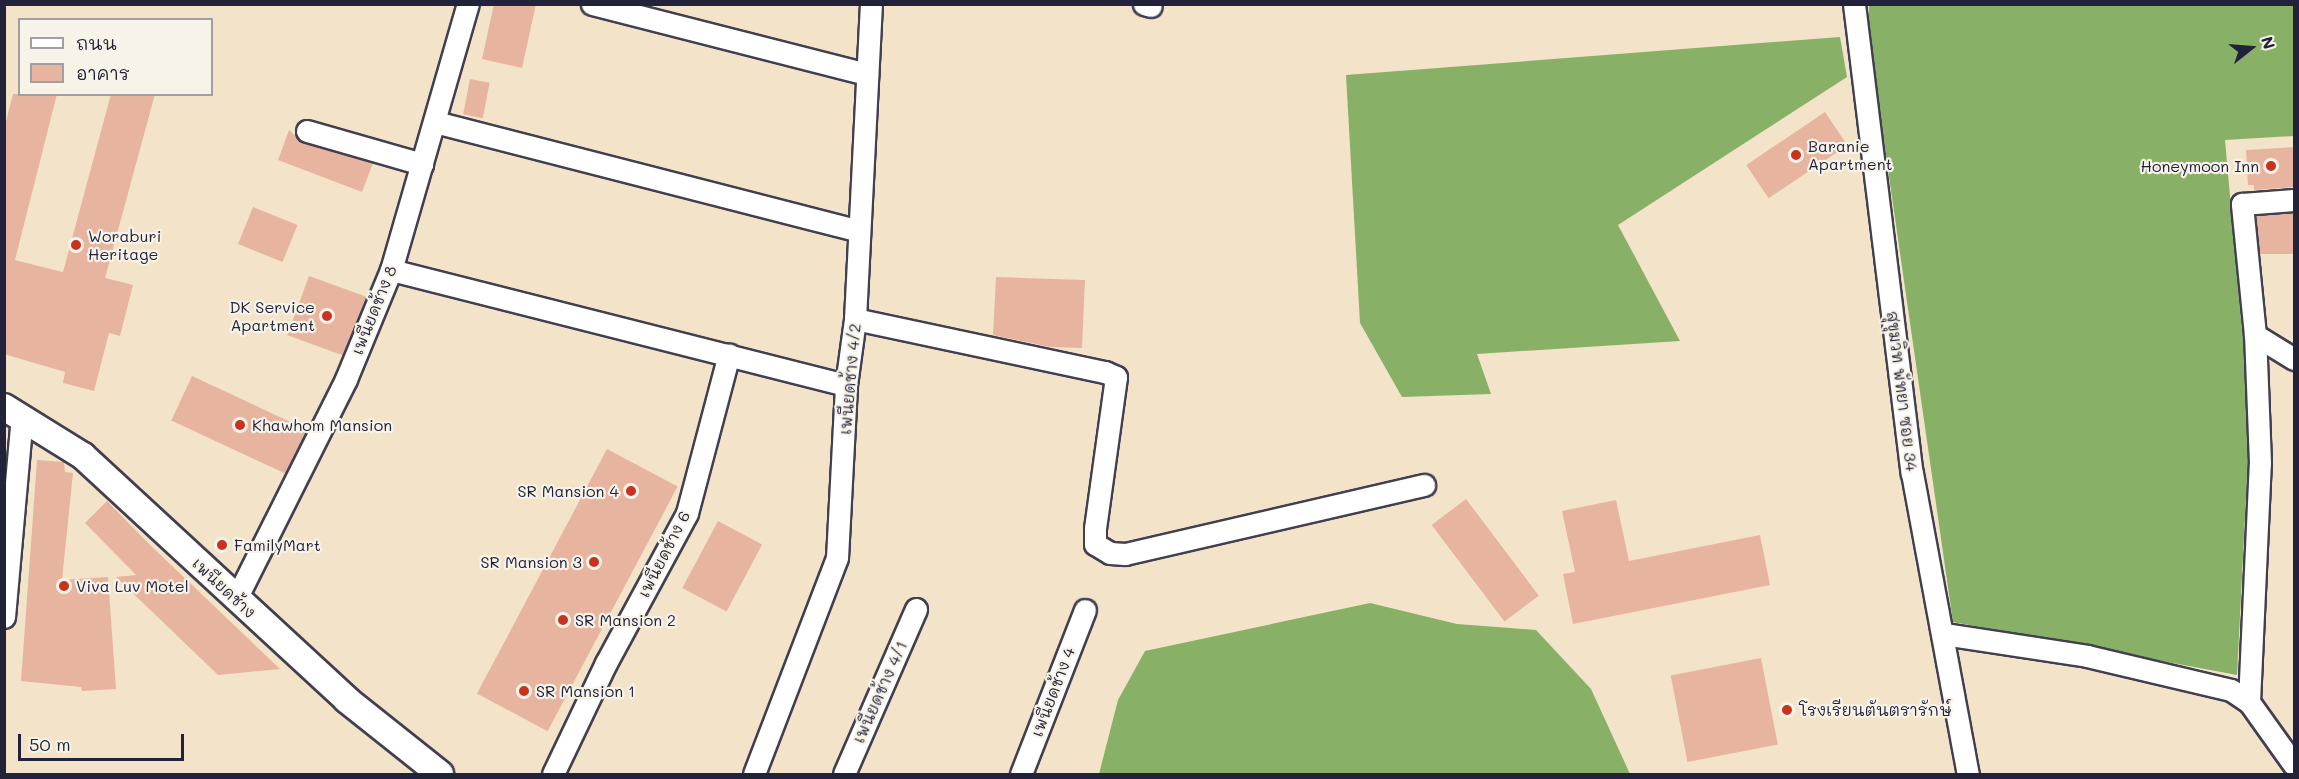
<!DOCTYPE html>
<html>
<head>
<meta charset="utf-8">
<style>
  body { margin:0 }
  #map { position:relative; width:2299px; height:779px; overflow:hidden; background:#f3e3c9; font-family:Mali,"Playpen Sans Thai",sans-serif }
  div>[style] { position:absolute }
  .forest>* { inset:0; background:#88b067 }
  .building>* { inset:0; background:#e7b59f; transform-origin:0 0 }
  .roads { filter:drop-shadow(2px 0 #413f50) drop-shadow(-2px 0 #413f50) drop-shadow(0 2px #413f50) drop-shadow(0 -2px #413f50) }
  .minor>* { height:21px; margin:-10.5px; padding:0 10.5px; transform-origin:10.5px; border-radius:10.5px; background:#fff }
  .tertiary>* { height:26px; margin:-13px; padding:0 13px; transform-origin:13px; border-radius:13px; background:#fff }
  .dots>* { width:16px; height:16px; translate:-50% -50%; box-sizing:border-box; border:3px solid #f7f3e8; border-radius:50% }
  span { translate:-50% -50%; white-space:nowrap; text-align:center; line-height:1.15; -webkit-text-stroke:4.5px #f7f3e8; paint-order:stroke }
  .poi-label { font-size:16px; color:#22223b }
  .left { translate:0 -50%; text-align:left }
  .right { translate:-100% -50%; text-align:right }
  .street-label { font-size:16px; color:#22223b }
  .frame { position:absolute; inset:0; border:6px solid #22223b; pointer-events:none }
  .legend { position:absolute; left:18px; top:18px; width:195px; height:78px; box-sizing:border-box; background:#f7f3e8; border:2px solid #a29fa3; margin:0; padding:8px 10px; list-style:none; font-size:18px; color:#22223b }
  .legend li { display:flex; align-items:center; gap:12px; height:30px }
  .legend b { width:30px; border:2px solid #a29fa3 }
  .north { position:absolute; left:2221px; top:18px; width:60px; height:60px; -webkit-text-stroke:4px #f7f3e8; paint-order:stroke; rotate:73deg; font-size:16px; font-weight:700; line-height:24px; text-align:center; color:#22223b }
  .north::after { content:''; display:block; margin:auto; width:21px; height:27px; background:#22223b; clip-path:polygon(50% 0,100% 100%,50% 72%,0 100%) }
  .scale { position:absolute; left:18px; top:734px; width:166px; height:27px; box-sizing:border-box; border:3px solid #22223b; border-top:0; padding-left:8px; font-size:18px; line-height:21px; white-space:nowrap; color:#22223b; -webkit-text-stroke:4px #f7f3e8; paint-order:stroke }
</style>
</head>
<body>
<div id="map">
  <div class="forest">
    <i style="clip-path:polygon(1869px 5px,2294px 5px,2294px 136px,2225px 140px,2250px 419px,2237px 675px,1953px 622px,1868px 30px)"></i>
    <i style="clip-path:polygon(1840px 37px,1847px 77px,1618px 225px,1680px 341px,1477px 354px,1491px 394px,1402px 397px,1360px 323px,1346px 75px)"></i>
    <i style="clip-path:polygon(1370px 603px,1457px 624px,1536px 630px,1591px 689px,1630px 774px,1099px 774px,1118px 700px,1145px 651px)"></i>
  </div>
  <div class="building">
    <i style="clip-path:polygon(494px 4px,536px 4px,522px 68px,482px 59px)"></i>
    <i style="left:470px;top:79px;width:20px;height:36px;rotate:11deg"></i>
    <i style="clip-path:polygon(13px 94px,57px 94px,15px 260px,63px 272px,111px 94px,155px 94px,105px 278px,133px 285px,120px 336px,109px 333px,94px 391px,63px 383px,65px 372px,4px 354px,4px 129px)"></i>
    <i style="left:1825px;top:112px;width:40px;height:95px;rotate:56deg"></i>
    <i style="clip-path:polygon(289px 130px,303px 143px,373px 163px,362px 192px,278px 160px)"></i>
    <i style="clip-path:polygon(2295px 147px,2295px 187px,2254px 190px,2254px 185px,2248px 185px,2246px 150px)"></i>
    <i style="left:253px;top:207px;width:48px;height:40px;rotate:22deg"></i>
    <i style="left:2295px;top:213px;width:41px;height:38px;rotate:90deg"></i>
    <i style="left:309px;top:276px;width:61px;height:63px;rotate:20deg"></i>
    <i style="clip-path:polygon(996px 277px,1085px 280px,1082px 348px,1050px 347px,993px 335px)"></i>
    <i style="left:192px;top:376px;width:127px;height:49px;rotate:25deg"></i>
    <i style="left:607px;top:449px;width:80px;height:277px;rotate:28deg"></i>
    <i style="clip-path:polygon(37px 460px,64px 462px,65px 472px,73px 473px,62px 580px,108px 577px,116px 689px,82px 691px,81px 687px,21px 681px)"></i>
    <i style="left:1466px;top:499px;width:121px;height:43px;rotate:53deg"></i>
    <i style="clip-path:polygon(1616px 500px,1629px 561px,1760px 535px,1770px 585px,1573px 624px,1563px 574px,1575px 572px,1562px 511px)"></i>
    <i style="clip-path:polygon(107px 501px,148px 543px,280px 669px,218px 675px,116px 577px,136px 575px,85px 523px)"></i>
    <i style="left:718px;top:521px;width:50px;height:76px;rotate:28deg"></i>
    <i style="left:1761px;top:658px;width:88px;height:92px;rotate:79deg"></i>
  </div>
  <div class="roads">
    <div class="minor">
      <i style="left:592px;top:4px;width:284px;rotate:14.3deg"></i>
      <i style="left:1144px;top:4px;width:7px;rotate:16deg"></i>
      <i style="left:1854px;top:4px;width:473px;rotate:83deg"></i>
      <i style="left:1912px;top:473px;width:306px;rotate:79.5deg"></i>
      <i style="left:435px;top:122px;width:436px;rotate:14.4deg"></i>
      <i style="left:307px;top:131px;width:120px;rotate:16deg"></i>
      <i style="left:391px;top:270px;width:469px;rotate:14.2deg"></i>
      <i style="left:855px;top:319px;width:256px;rotate:12deg"></i>
      <i style="left:1105px;top:372px;width:12px;rotate:24deg"></i>
      <i style="left:1116px;top:377px;width:152px;rotate:97.9deg"></i>
      <i style="left:1095px;top:528px;width:16px;rotate:90deg"></i>
      <i style="left:1095px;top:544px;width:17px;rotate:31deg"></i>
      <i style="left:1110px;top:553px;width:15px;rotate:4deg"></i>
      <i style="left:1125px;top:554px;width:307px;rotate:-13deg"></i>
      <i style="left:2255px;top:335px;width:46px;rotate:31.6deg"></i>
      <i style="left:236px;top:599px;width:246px;rotate:-63.4deg"></i>
      <i style="left:346px;top:379px;width:118px;rotate:-67.6deg"></i>
      <i style="left:391px;top:270px;width:277px;rotate:-73.9deg"></i>
      <i style="left:4px;top:617px;width:201px;rotate:-84.9deg"></i>
      <i style="left:1944px;top:634px;width:145px;rotate:8.7deg"></i>
      <i style="left:2087px;top:656px;width:148px;rotate:13.3deg"></i>
      <i style="left:2231px;top:690px;width:22px;rotate:34deg"></i>
      <i style="left:2249px;top:702px;width:77px;rotate:54.5deg"></i>
      <i style="left:2249px;top:702px;width:239px;rotate:-87.4deg"></i>
      <i style="left:2260px;top:463px;width:128px;rotate:-92.2deg"></i>
      <i style="left:2255px;top:335px;width:132px;rotate:-95.7deg"></i>
      <i style="left:2242px;top:204px;width:52px;rotate:-4.4deg"></i>
      <i style="left:553px;top:774px;width:123px;rotate:-64.5deg"></i>
      <i style="left:606px;top:663px;width:170px;rotate:-61.6deg"></i>
      <i style="left:687px;top:513px;width:164px;rotate:-75.2deg"></i>
      <i style="left:754px;top:774px;width:231px;rotate:-69deg"></i>
      <i style="left:837px;top:558px;width:173px;rotate:-87deg"></i>
      <i style="left:846px;top:385px;width:67px;rotate:-82.2deg"></i>
      <i style="left:855px;top:319px;width:315px;rotate:-87.1deg"></i>
      <i style="left:844px;top:774px;width:180px;rotate:-66.4deg"></i>
      <i style="left:1021px;top:774px;width:176px;rotate:-68.7deg"></i>
    </div>
    <div class="tertiary">
      <i style="left:4px;top:407px;width:93px;rotate:31.8deg"></i>
      <i style="left:83px;top:456px;width:359px;rotate:42.7deg"></i>
      <i style="left:347px;top:700px;width:119px;rotate:38.5deg"></i>
    </div>
  </div>
  <div class="dots">
    <i style="left:1796px;top:155px;background:#c8321e"></i>
    <i style="left:2271px;top:166px;background:#c8321e"></i>
    <i style="left:76px;top:245px;background:#c8321e"></i>
    <i style="left:327px;top:316px;background:#c8321e"></i>
    <i style="left:240px;top:425px;background:#c8321e"></i>
    <i style="left:631px;top:491px;background:#c8321e"></i>
    <i style="left:222px;top:545px;background:#c8321e"></i>
    <i style="left:594px;top:562px;background:#c8321e"></i>
    <i style="left:64px;top:586px;background:#c8321e"></i>
    <i style="left:563px;top:620px;background:#c8321e"></i>
    <i style="left:524px;top:691px;background:#c8321e"></i>
    <i style="left:1787px;top:710px;background:#c8321e"></i>
  </div>
  <div class="poi-label">
    <span class="left" style="left:1808px;top:155px">Baranie<br>Apartment</span>
    <span class="right" style="left:2259px;top:166px">Honeymoon Inn</span>
    <span class="left" style="left:88px;top:245px">Woraburi<br>Heritage</span>
    <span class="right" style="left:315px;top:316px">DK Service<br>Apartment</span>
    <span class="left" style="left:252px;top:425px">Khawhom Mansion</span>
    <span class="right" style="left:619px;top:491px">SR Mansion 4</span>
    <span class="left" style="left:234px;top:545px">FamilyMart</span>
    <span class="right" style="left:582px;top:562px">SR Mansion 3</span>
    <span class="left" style="left:76px;top:586px">Viva Luv Motel</span>
    <span class="left" style="left:575px;top:620px">SR Mansion 2</span>
    <span class="left" style="left:536px;top:691px">SR Mansion 1</span>
    <span class="left" style="left:1799px;top:710px">โรงเรียนตันตรารักษ์</span>
  </div>
  <div class="street-label">
    <span style="left:374px;top:310px;rotate:-68deg">เพนียดช้าง 8</span>
    <span style="left:850px;top:379px;rotate:-85deg">เพนียดช้าง 4/2</span>
    <span style="left:1902px;top:391px;rotate:83deg">สุขุมวิท พัทยา ซอย 34</span>
    <span style="left:664px;top:554px;rotate:-63deg">เพนียดช้าง 6</span>
    <span style="left:224px;top:588px;rotate:43deg">เพนียดช้าง</span>
    <span style="left:880px;top:692px;rotate:-66deg">เพนียดช้าง 4/1</span>
    <span style="left:1053px;top:692px;rotate:-69deg">เพนียดช้าง 4</span>
  </div>
  <div class="frame"></div>
  <ul class="legend">
  <li><b style="height:8px;background:#fff"></b>ถนน</li>
  <li><b style="height:16px;background:#e7b59f"></b>อาคาร</li>
  </ul>
  <div class="north">N</div>
  <div class="scale">50 m</div>
</div>
</body>
</html>
